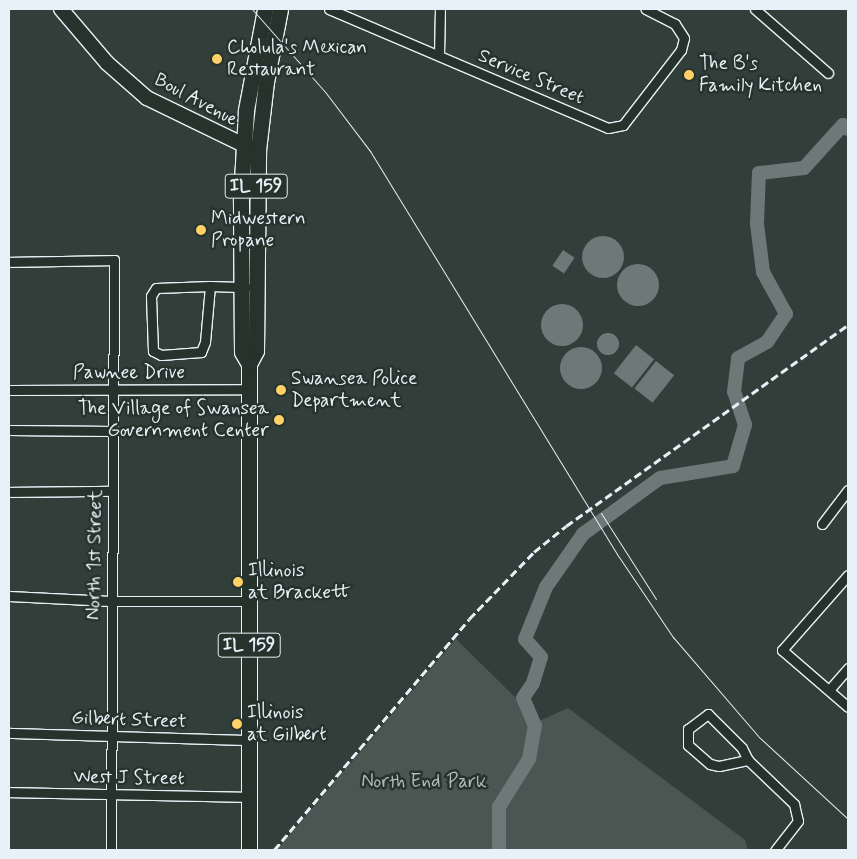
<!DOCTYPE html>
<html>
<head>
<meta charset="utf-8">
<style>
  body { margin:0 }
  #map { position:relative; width:857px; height:859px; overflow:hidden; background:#323e39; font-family:Mynerve,sans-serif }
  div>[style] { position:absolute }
  .green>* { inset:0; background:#495651 }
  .water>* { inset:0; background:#6d7978; transform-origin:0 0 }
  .round { border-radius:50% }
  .river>* { height:14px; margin:-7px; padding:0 7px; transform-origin:7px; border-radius:7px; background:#6d7978 }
  .roads { filter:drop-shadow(1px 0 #e8f1f8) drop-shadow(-1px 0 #e8f1f8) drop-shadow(0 1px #e8f1f8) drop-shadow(0 -1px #e8f1f8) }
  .street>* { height:9px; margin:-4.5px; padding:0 4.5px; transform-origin:4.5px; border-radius:4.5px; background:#26332d }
  .secondary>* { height:14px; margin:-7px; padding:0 7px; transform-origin:7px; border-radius:7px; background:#26332d }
  .primary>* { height:15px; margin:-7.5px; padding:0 7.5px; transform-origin:7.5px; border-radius:7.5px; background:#26332d }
  .tram>* { height:1px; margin:-0.5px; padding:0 0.5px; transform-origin:0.5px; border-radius:0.5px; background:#e8f1f8 }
  .rail>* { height:2.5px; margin-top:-1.25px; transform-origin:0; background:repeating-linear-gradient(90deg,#e8f1f8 0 8px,transparent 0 12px) }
  .dots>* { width:14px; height:14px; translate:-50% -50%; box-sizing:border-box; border:2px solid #26332d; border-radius:50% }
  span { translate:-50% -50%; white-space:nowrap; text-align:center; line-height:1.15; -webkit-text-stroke:5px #26332d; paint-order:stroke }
  .shield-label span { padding:1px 4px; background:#26332d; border:1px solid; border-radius:4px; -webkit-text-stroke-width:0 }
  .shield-label { font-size:18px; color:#e8f1f8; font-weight:700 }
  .poi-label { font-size:19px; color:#e8f1f8 }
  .left { translate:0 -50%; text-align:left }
  .right { translate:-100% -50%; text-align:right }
  .street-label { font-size:19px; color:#e8f1f8 }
  .park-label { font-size:19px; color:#b0bbbe }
  .frame { position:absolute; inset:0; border:10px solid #e8f1f8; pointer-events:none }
</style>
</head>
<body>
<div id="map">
  <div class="green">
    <i style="clip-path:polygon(456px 639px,539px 721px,568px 708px,745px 840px,748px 850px,277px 850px)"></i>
  </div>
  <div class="water">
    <i class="round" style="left:582px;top:236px;width:42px;height:42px"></i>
    <i style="left:563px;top:250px;width:14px;height:19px;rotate:34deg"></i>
    <i class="round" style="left:617px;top:264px;width:42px;height:42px"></i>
    <i class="round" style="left:541px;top:304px;width:42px;height:42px"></i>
    <i class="round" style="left:597px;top:333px;width:22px;height:22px"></i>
    <i style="left:636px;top:345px;width:23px;height:36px;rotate:38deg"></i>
    <i class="round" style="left:560px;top:347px;width:42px;height:42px"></i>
    <i style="left:656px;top:361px;width:23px;height:35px;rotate:38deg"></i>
  </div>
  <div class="river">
    <i style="left:499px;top:850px;width:43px;rotate:-90deg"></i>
    <i style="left:499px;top:807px;width:57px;rotate:-58deg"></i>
    <i style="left:529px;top:759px;width:34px;rotate:-80deg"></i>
    <i style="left:535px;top:726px;width:30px;rotate:-113deg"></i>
    <i style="left:523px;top:698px;width:18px;rotate:-56deg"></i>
    <i style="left:533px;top:683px;width:27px;rotate:-73deg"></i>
    <i style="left:541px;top:657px;width:24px;rotate:-132deg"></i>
    <i style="left:525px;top:639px;width:56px;rotate:-68deg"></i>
    <i style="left:546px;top:587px;width:65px;rotate:-55.1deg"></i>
    <i style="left:583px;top:534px;width:95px;rotate:-36deg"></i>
    <i style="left:660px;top:478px;width:74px;rotate:-9.3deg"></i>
    <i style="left:733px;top:466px;width:43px;rotate:-73.7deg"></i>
    <i style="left:745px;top:425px;width:35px;rotate:-108deg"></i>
    <i style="left:734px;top:392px;width:34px;rotate:-83deg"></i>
    <i style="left:738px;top:358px;width:33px;rotate:-29deg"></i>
    <i style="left:767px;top:342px;width:34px;rotate:-56deg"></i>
    <i style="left:786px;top:314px;width:48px;rotate:-118.7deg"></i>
    <i style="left:763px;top:272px;width:48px;rotate:-97.1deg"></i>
    <i style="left:757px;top:224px;width:51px;rotate:-87.8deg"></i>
    <i style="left:759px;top:173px;width:45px;rotate:-6.3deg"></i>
    <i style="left:804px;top:168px;width:58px;rotate:-47.8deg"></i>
    <i style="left:843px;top:125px;width:6px;rotate:39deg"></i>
  </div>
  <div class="roads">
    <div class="street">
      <i style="left:329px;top:9px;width:303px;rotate:23.1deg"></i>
      <i style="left:608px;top:128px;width:15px;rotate:-11deg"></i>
      <i style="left:623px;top:125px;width:95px;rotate:-52.3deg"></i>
      <i style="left:681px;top:50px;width:12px;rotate:-76deg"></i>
      <i style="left:684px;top:38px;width:17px;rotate:-123deg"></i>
      <i style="left:675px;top:24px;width:33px;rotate:-153deg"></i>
      <i style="left:755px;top:9px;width:97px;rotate:41.2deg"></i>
      <i style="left:439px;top:55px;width:46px;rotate:-88.8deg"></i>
      <i style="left:9px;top:262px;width:105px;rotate:-1.1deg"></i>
      <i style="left:114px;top:260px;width:590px;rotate:90.29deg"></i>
      <i style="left:210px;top:286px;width:56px;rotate:95.1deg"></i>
      <i style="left:205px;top:342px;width:11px;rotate:112deg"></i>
      <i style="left:201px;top:352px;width:40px;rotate:175.7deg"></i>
      <i style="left:161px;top:355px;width:9px;rotate:-153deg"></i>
      <i style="left:153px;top:351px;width:55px;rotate:-92.1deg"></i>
      <i style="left:151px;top:296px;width:9px;rotate:-58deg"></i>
      <i style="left:156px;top:288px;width:54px;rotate:-2.1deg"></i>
      <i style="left:210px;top:286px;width:36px;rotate:2deg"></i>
      <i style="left:9px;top:390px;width:239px;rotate:-0.2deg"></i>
      <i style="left:9px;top:430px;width:103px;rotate:0.6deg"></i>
      <i style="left:9px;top:492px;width:103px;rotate:-0.6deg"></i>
      <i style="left:822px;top:524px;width:43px;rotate:-52.6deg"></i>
      <i style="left:848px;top:575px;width:100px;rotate:131.3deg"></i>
      <i style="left:782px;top:650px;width:87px;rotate:40.8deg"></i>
      <i style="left:9px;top:596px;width:101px;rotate:2.8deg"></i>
      <i style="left:110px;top:601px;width:138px"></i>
      <i style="left:829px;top:690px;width:29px;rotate:-49deg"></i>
      <i style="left:9px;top:733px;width:240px;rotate:1.7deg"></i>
      <i style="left:748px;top:760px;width:13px;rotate:-117deg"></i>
      <i style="left:742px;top:748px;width:48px;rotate:-135deg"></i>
      <i style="left:708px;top:714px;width:25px;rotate:143deg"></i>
      <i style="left:688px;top:729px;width:16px;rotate:90deg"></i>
      <i style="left:688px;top:745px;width:29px;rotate:41deg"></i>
      <i style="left:710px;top:764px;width:9px;rotate:13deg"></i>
      <i style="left:719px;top:766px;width:30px;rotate:-12deg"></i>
      <i style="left:748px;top:760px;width:64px;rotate:43.7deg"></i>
      <i style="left:794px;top:804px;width:17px;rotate:77deg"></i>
      <i style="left:798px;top:821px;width:37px;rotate:128deg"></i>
      <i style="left:9px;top:792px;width:240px;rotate:1.2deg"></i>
    </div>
    <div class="secondary">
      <i style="left:61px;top:9px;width:71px;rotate:49.6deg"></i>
      <i style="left:107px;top:63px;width:53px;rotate:41.2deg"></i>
      <i style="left:147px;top:98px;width:117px;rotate:25.9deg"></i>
    </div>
    <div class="primary">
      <i style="left:249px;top:364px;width:15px;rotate:-62deg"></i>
      <i style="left:256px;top:351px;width:201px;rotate:-89.4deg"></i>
      <i style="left:258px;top:150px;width:68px;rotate:-83.3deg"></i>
      <i style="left:266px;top:82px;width:74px;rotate:-79.1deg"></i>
      <i style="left:249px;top:850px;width:486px;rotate:-90deg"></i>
      <i style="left:249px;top:364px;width:14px;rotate:-120deg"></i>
      <i style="left:242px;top:352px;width:154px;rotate:-90.4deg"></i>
      <i style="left:241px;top:198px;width:88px;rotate:-86.7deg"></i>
      <i style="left:246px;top:110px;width:103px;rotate:-79.3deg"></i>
    </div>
  </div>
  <div class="tram">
    <i style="left:252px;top:9px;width:112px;rotate:48.6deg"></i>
    <i style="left:326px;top:93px;width:73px;rotate:52.8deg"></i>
    <i style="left:370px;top:151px;width:476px;rotate:58.5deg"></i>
    <i style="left:619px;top:557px;width:97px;rotate:56deg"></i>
    <i style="left:673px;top:637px;width:133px;rotate:49.3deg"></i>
    <i style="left:760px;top:738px;width:120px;rotate:42.6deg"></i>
    <i style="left:601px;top:513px;width:102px;rotate:57.4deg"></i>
  </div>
  <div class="rail">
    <i style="left:274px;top:850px;width:302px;rotate:-49.8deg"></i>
    <i style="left:469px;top:619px;width:93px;rotate:-45.9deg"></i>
    <i style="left:534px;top:552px;width:41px;rotate:-39.1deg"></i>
    <i style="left:566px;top:526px;width:346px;rotate:-35.5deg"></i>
  </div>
  <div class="dots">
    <i style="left:217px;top:59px;background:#ffd166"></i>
    <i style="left:689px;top:75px;background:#ffd166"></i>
    <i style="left:201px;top:230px;background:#ffd166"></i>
    <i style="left:281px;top:390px;background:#ffd166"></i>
    <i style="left:279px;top:420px;background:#ffd166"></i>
    <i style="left:238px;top:582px;background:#ffd166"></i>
    <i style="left:237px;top:724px;background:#ffd166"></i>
  </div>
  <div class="shield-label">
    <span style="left:256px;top:186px">IL 159</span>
    <span style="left:249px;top:645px">IL 159</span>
  </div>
  <div class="poi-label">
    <span class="left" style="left:227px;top:59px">Cholula's Mexican<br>Restaurant</span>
    <span class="left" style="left:699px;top:75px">The B's<br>Family Kitchen</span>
    <span class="left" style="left:211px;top:230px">Midwestern<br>Propane</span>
    <span class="left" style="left:291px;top:390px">Swansea Police<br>Department</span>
    <span class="right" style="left:269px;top:420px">The Village of Swansea<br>Government Center</span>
    <span class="left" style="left:248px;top:582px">Illinois<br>at Brackett</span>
    <span class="left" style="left:247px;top:724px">Illinois<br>at Gilbert</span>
  </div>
  <div class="street-label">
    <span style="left:531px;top:77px;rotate:23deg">Service Street</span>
    <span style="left:196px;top:100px;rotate:28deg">Boul Avenue</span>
    <span style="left:129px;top:373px">Pawnee Drive</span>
    <span style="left:95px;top:555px;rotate:-89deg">North 1st Street</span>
    <span style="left:129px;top:720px;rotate:2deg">Gilbert Street</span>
    <span style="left:129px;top:778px;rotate:1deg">West J Street</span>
  </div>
  <div class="park-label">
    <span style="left:424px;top:782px">North End Park</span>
  </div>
  <div class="frame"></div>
</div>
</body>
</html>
